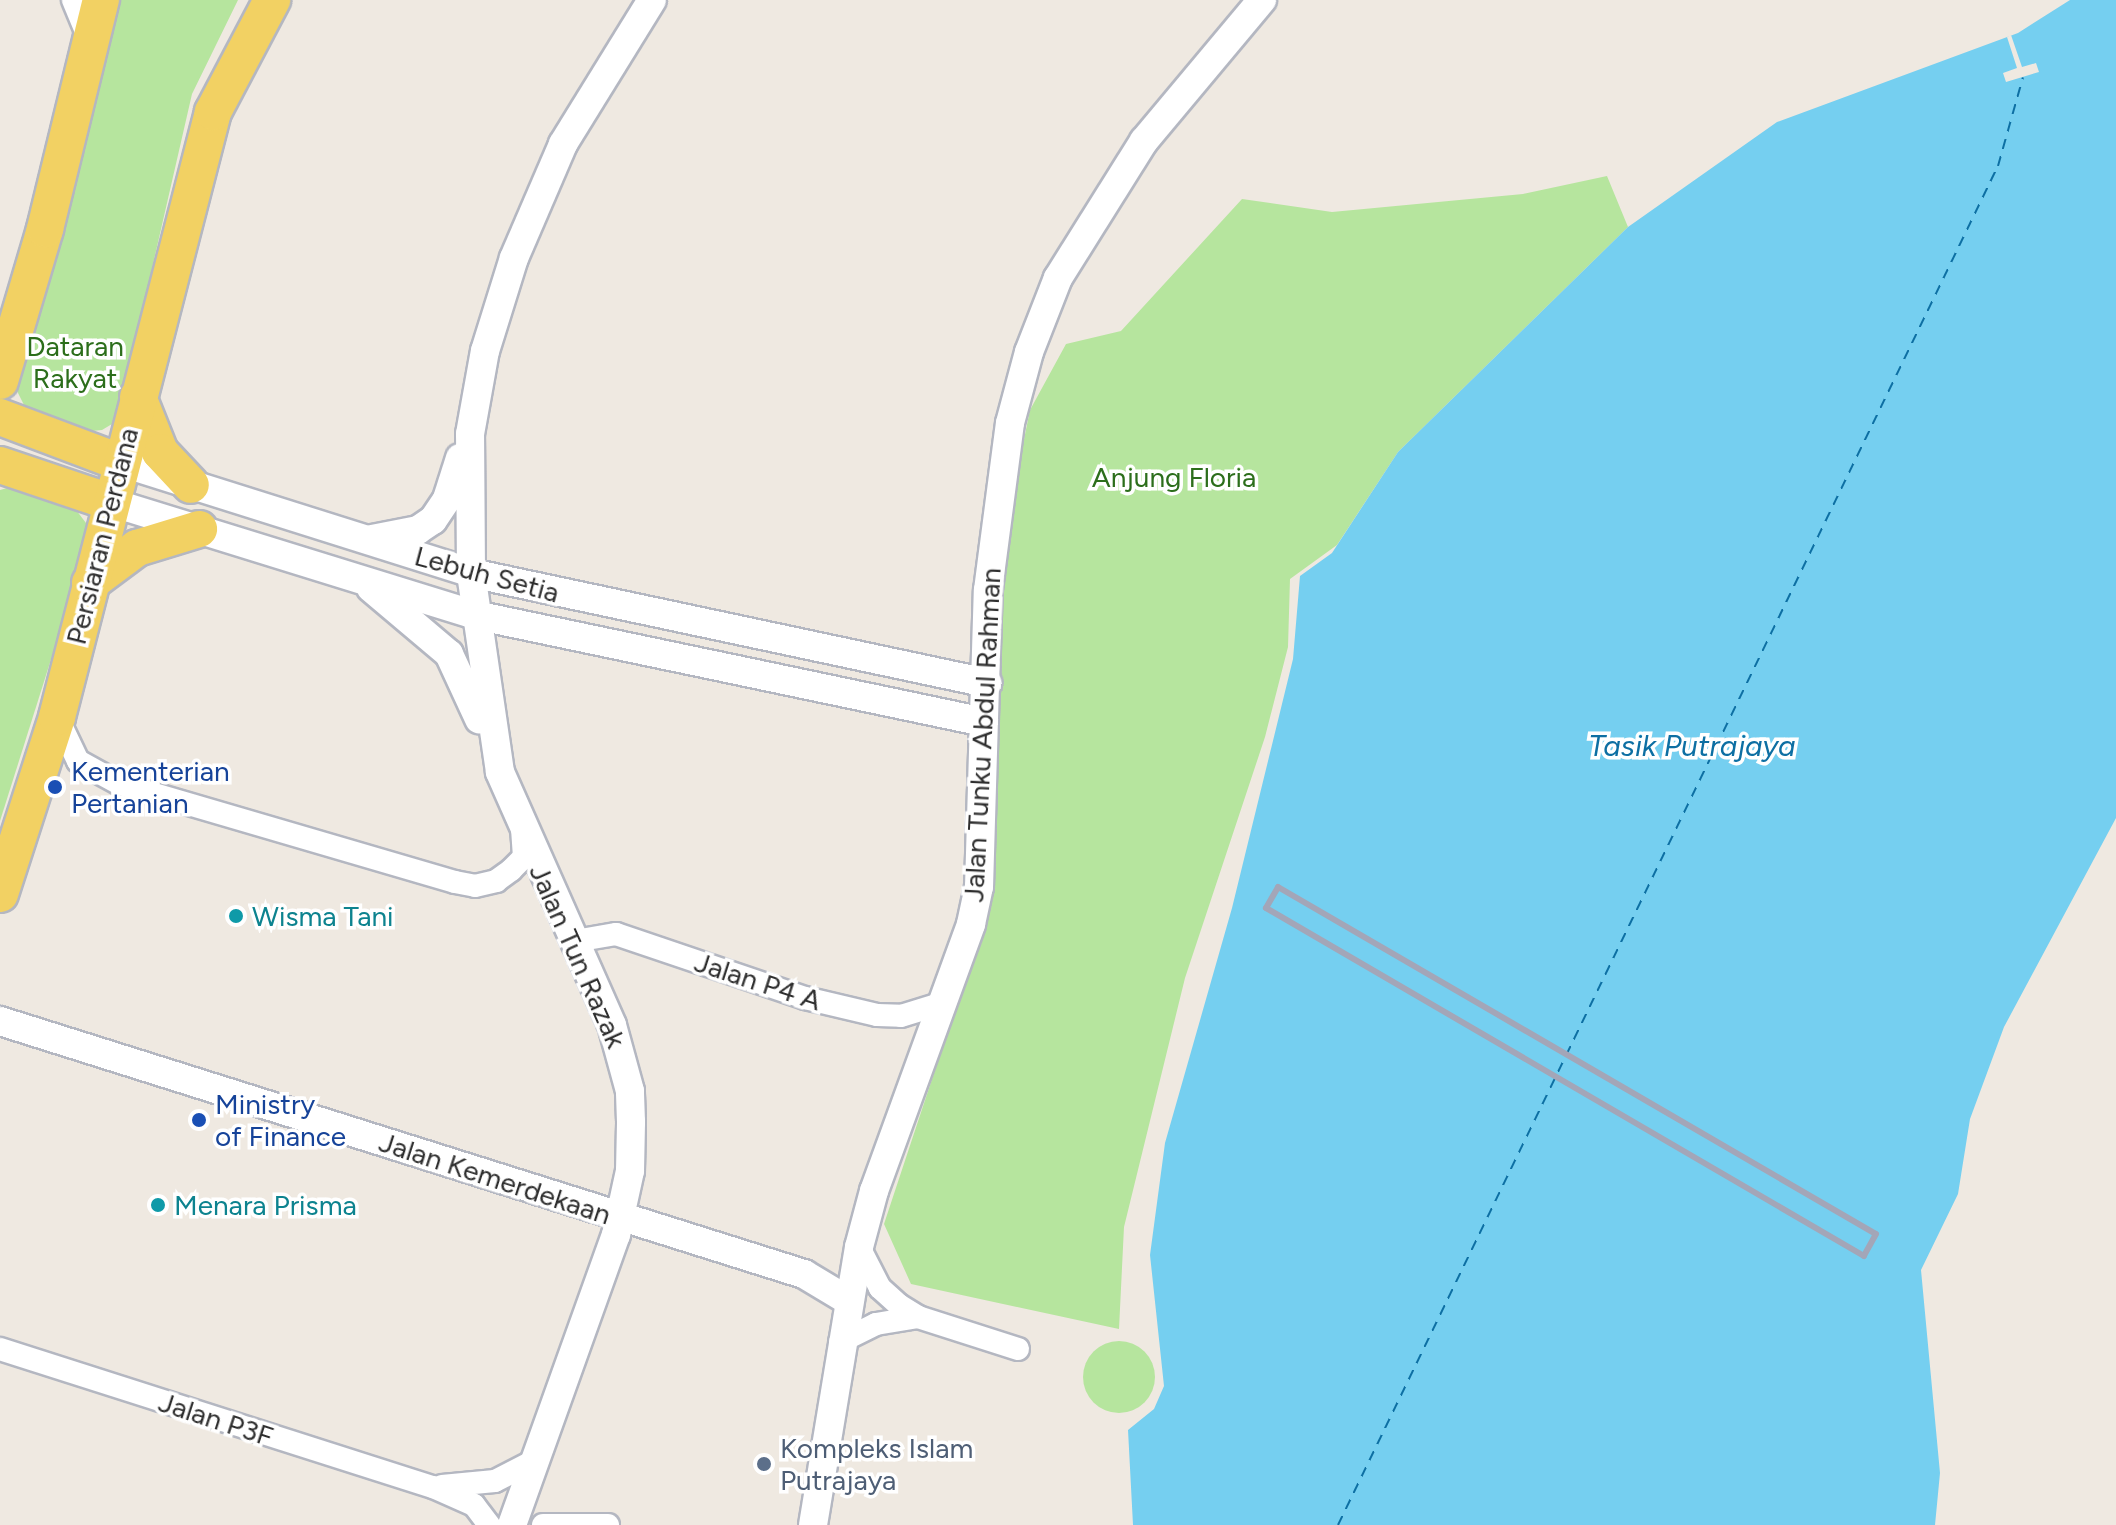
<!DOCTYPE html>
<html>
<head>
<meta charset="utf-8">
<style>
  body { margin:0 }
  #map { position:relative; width:2116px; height:1525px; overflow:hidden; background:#efe9e1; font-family:Figtree,sans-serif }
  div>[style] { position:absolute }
  .green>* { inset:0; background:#b6e59e }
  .round { border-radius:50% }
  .water>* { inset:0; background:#75cff0 }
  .pier>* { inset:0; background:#efe9e1 }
  .ferry>* { height:2px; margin-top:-1px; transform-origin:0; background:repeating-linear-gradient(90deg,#0d6fa3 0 10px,transparent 0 18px) }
  .roads { filter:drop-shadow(2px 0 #b4b7c1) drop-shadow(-2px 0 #b4b7c1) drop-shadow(0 2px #b4b7c1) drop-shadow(0 -2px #b4b7c1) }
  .minor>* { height:22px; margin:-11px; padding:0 11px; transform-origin:11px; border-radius:11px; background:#fff }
  .tertiary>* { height:28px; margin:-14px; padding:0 14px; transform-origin:14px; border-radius:14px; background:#fff }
  .primary>* { height:36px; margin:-18px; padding:0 18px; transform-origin:18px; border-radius:18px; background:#f2d163 }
  .rail>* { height:6px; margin:-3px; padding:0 3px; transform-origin:3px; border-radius:3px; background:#a3a6b8 }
  .dots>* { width:22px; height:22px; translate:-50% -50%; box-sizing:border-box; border:4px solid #fff; border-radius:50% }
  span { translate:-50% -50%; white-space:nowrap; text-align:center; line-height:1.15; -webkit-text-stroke:7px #fff; paint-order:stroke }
  .park-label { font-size:28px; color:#2c6e1b }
  .street-label { font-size:28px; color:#2e2e2e }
  .transit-label { font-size:28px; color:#164399 }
  .left { translate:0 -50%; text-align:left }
  .culture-label { font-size:28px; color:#0d838f }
  .service-label { font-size:28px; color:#4e5e75 }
  .water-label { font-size:30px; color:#0d6fa3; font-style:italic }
</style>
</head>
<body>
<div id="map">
  <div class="green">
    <i style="clip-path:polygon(116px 0,238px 0,192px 94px,117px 421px,102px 430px,81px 432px,25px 407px,16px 389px,16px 372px)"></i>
    <i style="clip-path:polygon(1607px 176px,1628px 227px,1398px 452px,1337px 545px,1290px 579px,1288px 647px,1265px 737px,1185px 978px,1124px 1227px,1119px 1329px,911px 1284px,884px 1224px,993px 895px,1000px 556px,1030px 410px,1066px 344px,1121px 331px,1242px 199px,1332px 212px,1523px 194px)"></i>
    <i style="clip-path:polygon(18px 485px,70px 502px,86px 523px,89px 539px,0 821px,0 490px)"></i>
    <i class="round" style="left:1083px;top:1341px;width:72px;height:72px"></i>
  </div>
  <div class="water">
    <i style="clip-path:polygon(2070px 0,2116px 0,2116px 818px,2004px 1027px,1970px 1119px,1958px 1194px,1921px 1270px,1940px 1473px,1935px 1525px,1133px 1525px,1128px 1430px,1154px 1409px,1164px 1386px,1150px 1255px,1165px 1143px,1232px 908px,1293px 659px,1300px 576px,1332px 553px,1398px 452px,1628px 227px,1777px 122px,2018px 33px)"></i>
  </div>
  <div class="pier">
    <i style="clip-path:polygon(2011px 35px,2022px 67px,2036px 63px,2039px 72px,2006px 82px,2003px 73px,2017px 68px,2007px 37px)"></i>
  </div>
  <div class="ferry">
    <i style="left:1338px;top:1525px;width:1511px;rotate:-64.1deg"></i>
    <i style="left:1998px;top:166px;width:92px;rotate:-74.3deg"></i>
  </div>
  <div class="roads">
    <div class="minor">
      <i style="left:73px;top:0;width:44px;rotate:67.5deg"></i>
      <i style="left:57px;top:717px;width:49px;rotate:64.5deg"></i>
      <i style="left:78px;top:761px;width:48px;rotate:28.7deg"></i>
      <i style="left:120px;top:784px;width:349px;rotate:16.3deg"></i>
      <i style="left:455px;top:882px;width:20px;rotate:11deg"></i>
      <i style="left:475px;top:886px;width:22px;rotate:-13deg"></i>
      <i style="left:496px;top:881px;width:19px;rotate:-36deg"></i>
      <i style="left:511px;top:870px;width:18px;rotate:-45deg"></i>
      <i style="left:524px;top:857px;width:27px;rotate:-94deg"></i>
      <i style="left:575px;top:941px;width:42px;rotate:-9.7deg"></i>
      <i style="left:616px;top:934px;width:200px;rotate:18.7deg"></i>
      <i style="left:805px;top:998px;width:74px;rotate:13.3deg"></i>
      <i style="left:877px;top:1015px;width:24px;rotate:2deg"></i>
      <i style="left:901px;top:1016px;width:44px;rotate:-17.2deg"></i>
      <i style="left:859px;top:1247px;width:46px;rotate:62.9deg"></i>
      <i style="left:880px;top:1288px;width:25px;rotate:42deg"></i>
      <i style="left:899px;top:1305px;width:22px;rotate:32deg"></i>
      <i style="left:918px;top:1317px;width:105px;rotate:17.7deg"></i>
      <i style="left:840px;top:1342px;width:40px;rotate:-26.6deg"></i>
      <i style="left:876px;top:1324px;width:43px;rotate:-9.5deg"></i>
      <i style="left:0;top:1349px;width:454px;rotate:17.7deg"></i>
      <i style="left:433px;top:1487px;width:45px;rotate:23.7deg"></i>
      <i style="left:474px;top:1505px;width:25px;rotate:53deg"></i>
      <i style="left:442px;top:1486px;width:53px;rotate:-5.4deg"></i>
      <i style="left:495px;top:1481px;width:48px;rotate:-27.1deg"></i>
      <i style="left:543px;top:1525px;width:65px"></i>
    </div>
    <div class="tertiary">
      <i style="left:120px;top:462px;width:368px;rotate:17.5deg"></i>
      <i style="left:471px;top:573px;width:528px;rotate:12.03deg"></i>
      <i style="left:110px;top:502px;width:382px;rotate:17.2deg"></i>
      <i style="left:475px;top:615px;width:520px;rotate:11.87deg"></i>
      <i style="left:372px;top:539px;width:47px;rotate:-11.1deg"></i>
      <i style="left:418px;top:530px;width:18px;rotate:-34deg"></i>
      <i style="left:433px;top:520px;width:25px;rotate:-56deg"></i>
      <i style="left:447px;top:499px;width:43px;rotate:-72.4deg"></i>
      <i style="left:371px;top:588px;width:102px;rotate:40.2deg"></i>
      <i style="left:449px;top:654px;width:72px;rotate:65.2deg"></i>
      <i style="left:0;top:1021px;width:843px;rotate:17.47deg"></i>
      <i style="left:804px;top:1274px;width:52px;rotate:31deg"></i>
      <i style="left:512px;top:1525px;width:308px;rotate:-70.3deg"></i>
      <i style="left:616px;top:1235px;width:66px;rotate:-77.7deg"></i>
      <i style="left:630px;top:1171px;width:49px;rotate:-88.8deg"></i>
      <i style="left:631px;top:1122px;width:31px;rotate:-92deg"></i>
      <i style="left:630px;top:1091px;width:68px;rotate:-105.3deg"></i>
      <i style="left:612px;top:1025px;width:277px;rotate:-113.9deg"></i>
      <i style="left:500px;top:772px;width:201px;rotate:-98.3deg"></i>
      <i style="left:471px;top:573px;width:139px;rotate:-90.4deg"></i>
      <i style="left:470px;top:434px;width:84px;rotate:-79.8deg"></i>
      <i style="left:485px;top:351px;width:97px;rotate:-72.7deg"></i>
      <i style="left:514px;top:258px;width:124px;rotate:-66.7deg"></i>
      <i style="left:563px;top:144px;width:169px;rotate:-58.3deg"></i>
      <i style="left:813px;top:1525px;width:282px;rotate:-80.6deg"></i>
      <i style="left:859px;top:1247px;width:58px;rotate:-75deg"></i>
      <i style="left:874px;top:1191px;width:284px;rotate:-70deg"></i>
      <i style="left:971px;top:924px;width:38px;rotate:-78deg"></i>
      <i style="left:979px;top:887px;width:297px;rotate:-88.3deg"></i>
      <i style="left:988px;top:590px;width:168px;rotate:-82.5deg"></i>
      <i style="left:1010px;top:423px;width:73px;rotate:-75deg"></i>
      <i style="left:1029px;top:352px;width:79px;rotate:-68.6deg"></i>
      <i style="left:1058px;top:278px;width:162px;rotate:-57.9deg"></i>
      <i style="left:1144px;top:141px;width:184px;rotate:-50.1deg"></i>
    </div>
    <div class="primary">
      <i style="left:0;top:381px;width:159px;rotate:-73.5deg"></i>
      <i style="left:45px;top:229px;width:236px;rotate:-76.3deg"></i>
      <i style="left:138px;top:397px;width:59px;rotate:68.2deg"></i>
      <i style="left:160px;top:452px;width:45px;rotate:46.8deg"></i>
      <i style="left:0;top:417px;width:128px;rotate:20.6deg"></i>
      <i style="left:0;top:465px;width:116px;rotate:18.6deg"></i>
      <i style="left:90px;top:583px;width:59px;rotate:-36.7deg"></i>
      <i style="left:137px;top:548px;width:65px;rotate:-17deg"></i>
      <i style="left:0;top:894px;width:186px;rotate:-72.1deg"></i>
      <i style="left:57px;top:717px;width:625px;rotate:-75.54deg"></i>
      <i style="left:213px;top:112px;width:127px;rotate:-62.2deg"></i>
    </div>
  </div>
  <div class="rail">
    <i style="left:1278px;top:887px;width:691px;rotate:30.13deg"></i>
    <i style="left:1876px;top:1234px;width:25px;rotate:119deg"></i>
    <i style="left:1864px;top:1256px;width:692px;rotate:-149.8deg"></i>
    <i style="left:1266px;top:908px;width:24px;rotate:-60deg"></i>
  </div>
  <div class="dots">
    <i style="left:55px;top:787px;background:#1a4fb4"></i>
    <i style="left:236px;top:916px;background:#0f9aa8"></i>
    <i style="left:199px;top:1120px;background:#1a4fb4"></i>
    <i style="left:158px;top:1205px;background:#0f9aa8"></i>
    <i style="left:764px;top:1464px;background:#5c6f8a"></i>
  </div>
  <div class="park-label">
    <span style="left:75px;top:362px">Dataran<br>Rakyat</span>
    <span style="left:1174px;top:477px">Anjung Floria</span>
  </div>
  <div class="street-label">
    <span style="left:102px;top:536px;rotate:-76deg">Persiaran Perdana</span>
    <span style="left:487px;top:574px;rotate:15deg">Lebuh Setia</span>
    <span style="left:982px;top:735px;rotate:-87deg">Jalan Tunku Abdul Rahman</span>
    <span style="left:578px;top:956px;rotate:66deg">Jalan Tun Razak</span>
    <span style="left:758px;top:981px;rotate:18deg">Jalan P4 A</span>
    <span style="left:495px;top:1178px;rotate:18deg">Jalan Kemerdekaan</span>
    <span style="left:216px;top:1419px;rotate:18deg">Jalan P3F</span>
  </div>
  <div class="transit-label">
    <span class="left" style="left:71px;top:787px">Kementerian<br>Pertanian</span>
    <span class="left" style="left:215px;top:1120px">Ministry<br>of Finance</span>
  </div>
  <div class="culture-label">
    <span class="left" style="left:252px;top:916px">Wisma Tani</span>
    <span class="left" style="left:174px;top:1205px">Menara Prisma</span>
  </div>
  <div class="service-label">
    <span class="left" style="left:780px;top:1464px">Kompleks Islam<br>Putrajaya</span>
  </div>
  <div class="water-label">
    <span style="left:1692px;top:746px">Tasik Putrajaya</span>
  </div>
</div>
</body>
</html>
